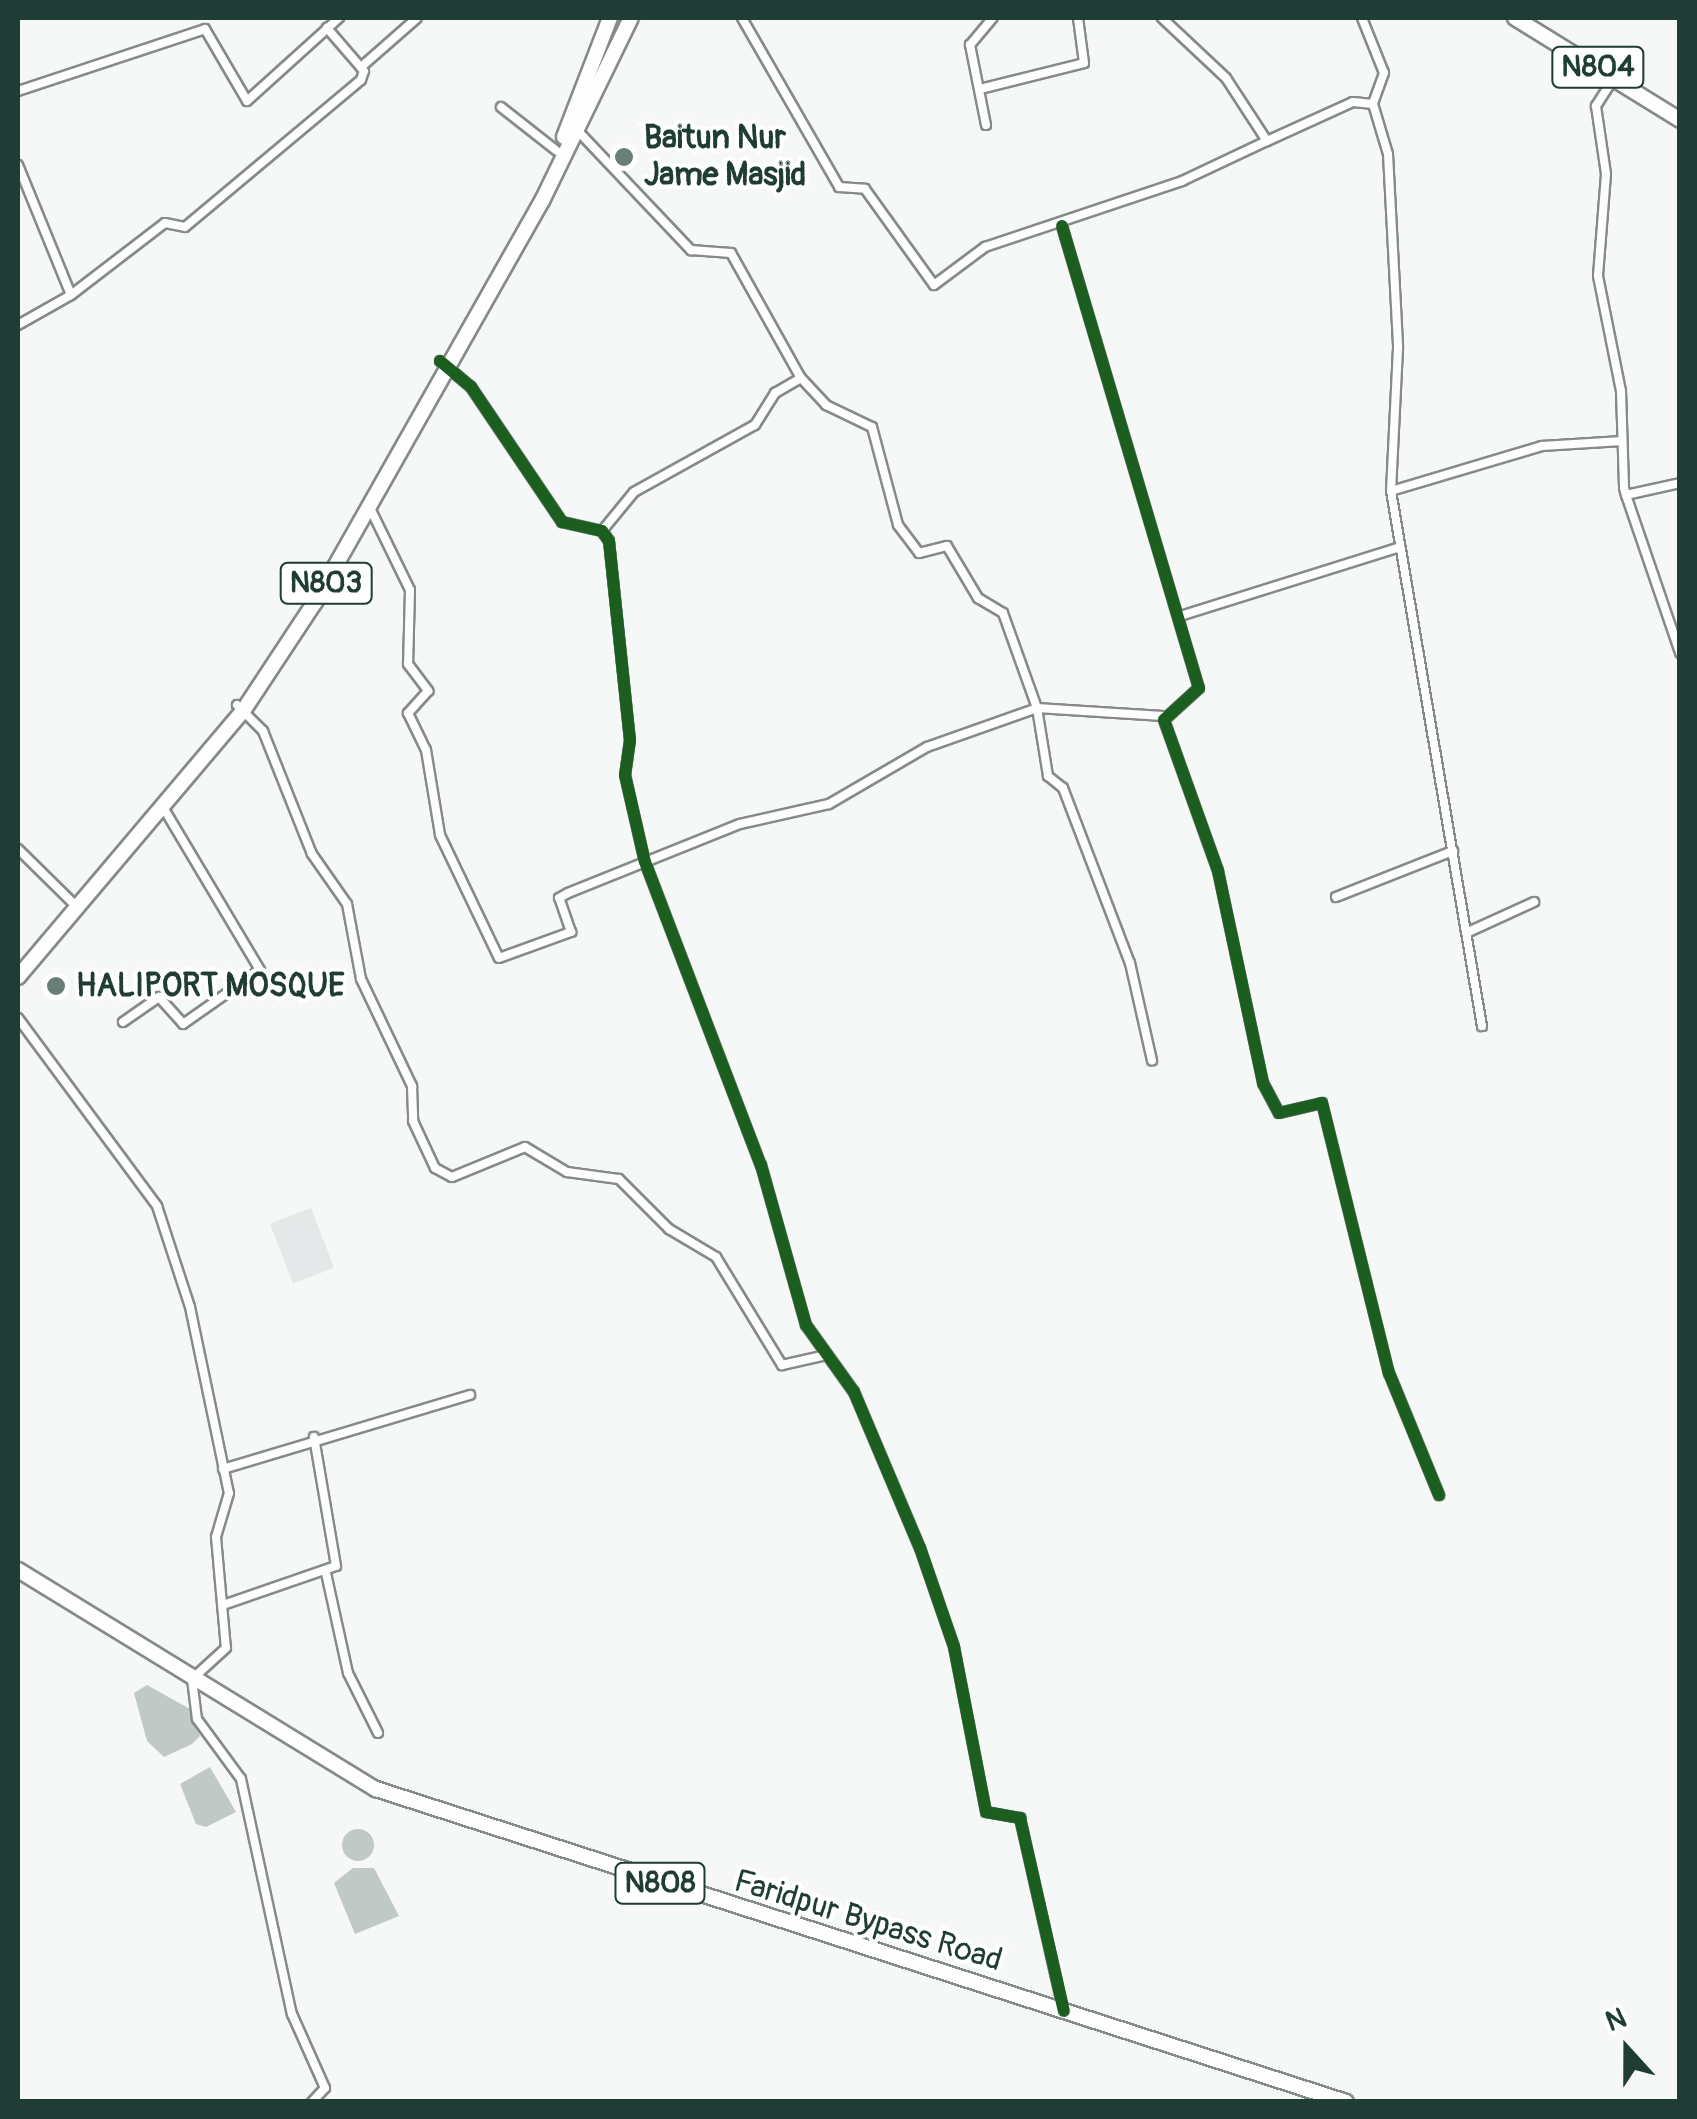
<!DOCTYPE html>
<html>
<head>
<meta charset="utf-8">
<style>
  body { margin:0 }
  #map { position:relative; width:1697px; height:2119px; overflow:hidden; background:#f6f7f7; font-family:Pangolin,sans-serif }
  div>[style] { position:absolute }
  .green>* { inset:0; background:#e4e8e8; transform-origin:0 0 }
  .water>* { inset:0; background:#c1c9c6 }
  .round { border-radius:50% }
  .roads { filter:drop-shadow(2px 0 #858b8a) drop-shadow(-2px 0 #858b8a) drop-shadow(0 2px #858b8a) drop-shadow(0 -2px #858b8a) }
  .street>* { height:8px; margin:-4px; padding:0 4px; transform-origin:4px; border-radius:4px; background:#fefefe }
  .highway>* { height:14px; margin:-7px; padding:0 7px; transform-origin:7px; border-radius:7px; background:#fefefe }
  .cycleway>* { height:12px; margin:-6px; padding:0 6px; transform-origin:6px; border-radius:6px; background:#1b5e20 }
  .dots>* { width:28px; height:28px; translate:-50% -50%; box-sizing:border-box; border:5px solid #fff; border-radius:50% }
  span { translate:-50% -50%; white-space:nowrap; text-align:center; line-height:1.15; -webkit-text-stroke:8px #fff; paint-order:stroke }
  .shield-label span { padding:2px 8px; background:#fff; border:2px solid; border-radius:8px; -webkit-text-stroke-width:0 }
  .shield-label { font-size:30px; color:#1f3d34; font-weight:700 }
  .poi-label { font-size:32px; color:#1f3d34; font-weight:700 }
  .left { translate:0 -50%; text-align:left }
  .street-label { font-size:32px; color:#1f3d34 }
  .frame { position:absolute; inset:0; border:20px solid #1f3d34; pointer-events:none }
  .north { position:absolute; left:1577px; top:1999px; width:100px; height:100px; -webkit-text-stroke:8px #fff; paint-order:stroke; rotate:339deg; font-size:28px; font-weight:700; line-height:40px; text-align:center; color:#1f3d34 }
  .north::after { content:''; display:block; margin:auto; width:35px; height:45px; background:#1f3d34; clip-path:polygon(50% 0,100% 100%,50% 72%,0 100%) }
</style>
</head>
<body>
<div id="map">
  <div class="green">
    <i style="left:311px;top:1208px;width:64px;height:44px;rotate:69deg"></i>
  </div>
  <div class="water">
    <i style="clip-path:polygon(147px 1685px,190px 1709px,200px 1736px,192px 1744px,164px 1757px,147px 1741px,134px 1693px)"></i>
    <i style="clip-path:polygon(210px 1767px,236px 1812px,206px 1827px,196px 1824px,180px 1784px)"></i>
    <i class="round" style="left:342px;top:1829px;width:32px;height:32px"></i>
    <i style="clip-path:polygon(353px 1868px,374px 1868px,399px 1916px,355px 1934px,334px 1883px)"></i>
  </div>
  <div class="roads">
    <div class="street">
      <i style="left:742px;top:18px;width:195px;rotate:60.1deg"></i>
      <i style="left:839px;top:187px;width:26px;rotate:4deg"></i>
      <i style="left:865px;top:189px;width:118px;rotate:54.3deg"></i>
      <i style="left:934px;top:285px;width:64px;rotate:-36.7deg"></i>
      <i style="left:985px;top:247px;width:208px;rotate:-18.5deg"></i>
      <i style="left:1182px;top:181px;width:94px;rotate:-25.2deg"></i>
      <i style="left:1267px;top:141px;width:75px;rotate:-123.1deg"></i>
      <i style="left:1226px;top:78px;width:88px;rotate:-136.8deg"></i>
      <i style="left:1362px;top:18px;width:59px;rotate:68.2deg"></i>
      <i style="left:1384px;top:73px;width:33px;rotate:110deg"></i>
      <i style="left:1373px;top:104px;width:52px;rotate:73.3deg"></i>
      <i style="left:1388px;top:154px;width:194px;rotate:87deg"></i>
      <i style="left:1398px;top:348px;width:143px;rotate:92.8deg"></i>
      <i style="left:1391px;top:491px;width:543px;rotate:80.35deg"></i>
      <i style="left:361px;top:67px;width:74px;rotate:-41.2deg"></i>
      <i style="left:1619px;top:70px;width:43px;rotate:122.6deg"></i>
      <i style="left:1596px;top:106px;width:69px;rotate:81.6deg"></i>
      <i style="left:1606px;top:174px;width:102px;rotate:94.5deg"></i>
      <i style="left:1598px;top:276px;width:117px;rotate:78.7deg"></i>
      <i style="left:1621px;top:391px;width:97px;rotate:88.2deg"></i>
      <i style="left:1624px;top:488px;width:7px;rotate:74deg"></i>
      <i style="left:1626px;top:495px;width:55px;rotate:-12.5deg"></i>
      <i style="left:984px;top:88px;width:103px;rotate:-14deg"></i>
      <i style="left:1084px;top:63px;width:45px;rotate:-97.6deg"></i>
      <i style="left:18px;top:91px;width:197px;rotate:-18.3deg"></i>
      <i style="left:205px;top:29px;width:83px;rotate:59.7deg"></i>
      <i style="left:247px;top:101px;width:124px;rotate:-42.1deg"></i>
      <i style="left:501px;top:107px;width:71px;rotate:38.2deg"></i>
      <i style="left:986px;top:125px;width:82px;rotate:-101.3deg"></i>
      <i style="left:970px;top:45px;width:35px;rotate:-50deg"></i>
      <i style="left:577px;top:130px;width:166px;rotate:46.5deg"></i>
      <i style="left:691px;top:250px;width:40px;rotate:4.3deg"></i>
      <i style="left:731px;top:253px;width:143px;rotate:60.8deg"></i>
      <i style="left:801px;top:378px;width:37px;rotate:47deg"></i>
      <i style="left:826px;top:405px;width:51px;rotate:25.6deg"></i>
      <i style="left:872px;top:427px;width:101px;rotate:75.1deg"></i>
      <i style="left:898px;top:525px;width:35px;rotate:53deg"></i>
      <i style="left:919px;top:553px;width:29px;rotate:-14deg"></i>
      <i style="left:947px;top:546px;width:61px;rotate:59.2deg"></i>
      <i style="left:978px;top:598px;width:29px;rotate:31deg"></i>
      <i style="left:1003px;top:613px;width:101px;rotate:70.3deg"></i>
      <i style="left:1037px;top:708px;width:126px;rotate:3.6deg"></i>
      <i style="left:1267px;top:141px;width:94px;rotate:-24.4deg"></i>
      <i style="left:1353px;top:102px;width:20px;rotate:6deg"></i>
      <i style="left:18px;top:165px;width:140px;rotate:67.8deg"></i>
      <i style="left:71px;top:295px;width:61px;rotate:150.5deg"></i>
      <i style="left:1062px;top:226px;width:482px;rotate:73.5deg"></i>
      <i style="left:1199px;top:688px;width:47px;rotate:137.6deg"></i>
      <i style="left:1164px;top:720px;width:160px;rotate:70.3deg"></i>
      <i style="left:1218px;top:871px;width:217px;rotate:78deg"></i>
      <i style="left:1263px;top:1083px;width:34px;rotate:62deg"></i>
      <i style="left:1279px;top:1113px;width:44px;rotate:-13.1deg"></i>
      <i style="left:1322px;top:1103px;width:278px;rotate:76.1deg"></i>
      <i style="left:1389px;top:1373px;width:132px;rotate:67.7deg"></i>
      <i style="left:71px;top:295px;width:118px;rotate:-37.5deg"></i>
      <i style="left:165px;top:223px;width:20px;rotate:11deg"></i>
      <i style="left:185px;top:227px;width:229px;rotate:-39.9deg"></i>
      <i style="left:361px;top:80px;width:9px;rotate:-72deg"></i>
      <i style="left:364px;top:71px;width:57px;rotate:-130.7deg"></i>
      <i style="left:440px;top:361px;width:40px;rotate:40deg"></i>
      <i style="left:471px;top:387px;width:163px;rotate:56deg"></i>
      <i style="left:562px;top:522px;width:41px;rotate:12.7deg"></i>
      <i style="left:602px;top:531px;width:12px;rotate:55deg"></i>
      <i style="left:609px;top:541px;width:200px;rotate:84deg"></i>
      <i style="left:630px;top:740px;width:35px;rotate:98deg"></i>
      <i style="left:625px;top:775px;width:89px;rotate:77.1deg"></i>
      <i style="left:645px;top:862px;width:324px;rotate:69.1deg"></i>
      <i style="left:761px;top:1165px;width:166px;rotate:74.3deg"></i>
      <i style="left:806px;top:1325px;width:82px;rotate:54.4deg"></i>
      <i style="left:854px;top:1392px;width:169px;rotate:67.1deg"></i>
      <i style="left:920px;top:1548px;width:105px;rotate:71deg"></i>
      <i style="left:954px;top:1647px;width:168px;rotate:79deg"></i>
      <i style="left:986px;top:1812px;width:35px;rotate:10deg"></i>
      <i style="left:1020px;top:1818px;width:196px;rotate:77.3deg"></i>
      <i style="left:1391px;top:491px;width:158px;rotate:-16.6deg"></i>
      <i style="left:1542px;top:446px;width:80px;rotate:-3.6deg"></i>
      <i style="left:1626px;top:495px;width:167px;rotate:71.1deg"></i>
      <i style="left:369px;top:506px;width:93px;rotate:64deg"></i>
      <i style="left:410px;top:590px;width:74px;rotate:91.5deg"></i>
      <i style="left:408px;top:664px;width:34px;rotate:53deg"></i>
      <i style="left:428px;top:691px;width:30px;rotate:132deg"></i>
      <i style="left:408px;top:713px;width:41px;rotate:64.1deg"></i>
      <i style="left:426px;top:750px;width:86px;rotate:80.6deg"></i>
      <i style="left:440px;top:835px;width:136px;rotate:64.4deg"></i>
      <i style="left:499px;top:958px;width:77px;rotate:-19.9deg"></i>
      <i style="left:571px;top:932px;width:36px;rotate:-109deg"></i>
      <i style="left:559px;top:898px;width:10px;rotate:-29deg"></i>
      <i style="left:568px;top:893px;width:185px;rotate:-21.9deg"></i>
      <i style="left:740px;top:824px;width:91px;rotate:-12.7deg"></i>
      <i style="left:829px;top:804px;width:113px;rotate:-30.2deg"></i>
      <i style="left:927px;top:747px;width:117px;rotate:-19.5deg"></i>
      <i style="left:1037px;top:708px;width:69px;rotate:80.8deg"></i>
      <i style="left:1048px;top:776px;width:19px;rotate:39deg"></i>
      <i style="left:1063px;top:788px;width:187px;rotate:69.1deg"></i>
      <i style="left:1130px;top:963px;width:100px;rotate:77.3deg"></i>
      <i style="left:602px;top:531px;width:50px;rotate:-50.6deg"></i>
      <i style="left:634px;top:492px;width:138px;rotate:-29deg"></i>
      <i style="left:755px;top:425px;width:38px;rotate:-58deg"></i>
      <i style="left:775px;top:393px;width:30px;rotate:-30deg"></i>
      <i style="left:1180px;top:616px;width:231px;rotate:-17.4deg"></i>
      <i style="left:237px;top:705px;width:37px;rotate:45deg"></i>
      <i style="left:263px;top:731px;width:132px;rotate:68.3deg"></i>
      <i style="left:312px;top:854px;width:61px;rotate:55deg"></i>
      <i style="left:347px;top:904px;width:76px;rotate:79.4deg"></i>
      <i style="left:361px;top:979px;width:119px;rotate:64.5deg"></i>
      <i style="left:412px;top:1086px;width:35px;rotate:88deg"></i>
      <i style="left:413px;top:1121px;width:52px;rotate:64.9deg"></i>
      <i style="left:435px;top:1168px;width:19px;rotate:28deg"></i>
      <i style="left:452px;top:1177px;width:79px;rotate:-22.3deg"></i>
      <i style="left:525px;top:1147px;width:49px;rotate:30.8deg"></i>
      <i style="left:567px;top:1172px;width:52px;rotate:7.7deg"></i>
      <i style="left:619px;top:1179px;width:71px;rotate:45deg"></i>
      <i style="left:669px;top:1229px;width:55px;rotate:30.8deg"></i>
      <i style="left:716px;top:1257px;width:127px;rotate:58.6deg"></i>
      <i style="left:782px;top:1365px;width:41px;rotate:-12.7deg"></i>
      <i style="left:18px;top:849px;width:76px;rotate:44.5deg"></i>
      <i style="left:1336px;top:897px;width:126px;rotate:-21.5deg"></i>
      <i style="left:1466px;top:933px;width:75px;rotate:-24.5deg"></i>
      <i style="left:18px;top:1018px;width:234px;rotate:53.5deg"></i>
      <i style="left:157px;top:1206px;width:106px;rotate:71.9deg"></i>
      <i style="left:190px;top:1307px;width:190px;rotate:78.2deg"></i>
      <i style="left:229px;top:1493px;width:46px;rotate:106.5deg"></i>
      <i style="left:216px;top:1537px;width:111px;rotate:84.9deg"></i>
      <i style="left:226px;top:1648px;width:46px;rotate:137.6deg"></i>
      <i style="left:192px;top:1679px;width:40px;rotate:82.9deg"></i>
      <i style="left:197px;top:1719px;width:74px;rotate:53.7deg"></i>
      <i style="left:241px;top:1779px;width:240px;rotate:77.8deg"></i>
      <i style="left:292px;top:2014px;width:81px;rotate:66deg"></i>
      <i style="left:325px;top:2088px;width:19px;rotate:133deg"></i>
      <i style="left:123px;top:1022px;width:44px;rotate:-34.8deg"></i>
      <i style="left:159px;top:997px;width:36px;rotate:48deg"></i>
      <i style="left:183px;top:1024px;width:94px;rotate:-35deg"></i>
      <i style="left:260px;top:970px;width:190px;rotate:-120.8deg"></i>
      <i style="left:223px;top:1469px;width:258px;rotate:-16.7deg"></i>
      <i style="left:326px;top:1573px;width:102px;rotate:77.6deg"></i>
      <i style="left:348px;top:1673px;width:67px;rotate:63.4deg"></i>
      <i style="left:226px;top:1604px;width:116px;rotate:-19.1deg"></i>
      <i style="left:336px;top:1566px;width:131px;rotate:-99.7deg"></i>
    </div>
    <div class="highway">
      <i style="left:1515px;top:18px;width:194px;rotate:31.7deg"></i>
      <i style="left:564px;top:137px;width:128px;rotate:-68.9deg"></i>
      <i style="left:18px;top:977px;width:348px;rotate:-49.8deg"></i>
      <i style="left:243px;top:711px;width:131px;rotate:-56.6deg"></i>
      <i style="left:315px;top:602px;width:461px;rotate:-60.5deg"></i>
      <i style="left:542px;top:201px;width:203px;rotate:-64.1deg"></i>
      <i style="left:18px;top:1570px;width:420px;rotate:31.5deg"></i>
      <i style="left:376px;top:1789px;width:1019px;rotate:17.88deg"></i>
    </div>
  </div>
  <div class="cycleway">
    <i style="left:1062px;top:226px;width:482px;rotate:73.5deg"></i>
    <i style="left:1199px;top:688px;width:47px;rotate:137.6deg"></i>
    <i style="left:1164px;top:720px;width:160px;rotate:70.3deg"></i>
    <i style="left:1218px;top:871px;width:217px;rotate:78deg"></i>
    <i style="left:1263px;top:1083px;width:34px;rotate:62deg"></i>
    <i style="left:1279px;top:1113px;width:44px;rotate:-13.1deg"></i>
    <i style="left:1322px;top:1103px;width:278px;rotate:76.1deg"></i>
    <i style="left:1389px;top:1373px;width:132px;rotate:67.7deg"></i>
    <i style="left:440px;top:361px;width:40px;rotate:40deg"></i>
    <i style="left:471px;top:387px;width:163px;rotate:56deg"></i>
    <i style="left:562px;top:522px;width:41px;rotate:12.7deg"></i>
    <i style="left:602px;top:531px;width:12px;rotate:55deg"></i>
    <i style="left:609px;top:541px;width:200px;rotate:84deg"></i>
    <i style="left:630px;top:740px;width:35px;rotate:98deg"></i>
    <i style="left:625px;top:775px;width:89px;rotate:77.1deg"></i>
    <i style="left:645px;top:862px;width:324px;rotate:69.1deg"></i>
    <i style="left:761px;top:1165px;width:166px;rotate:74.3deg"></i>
    <i style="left:806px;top:1325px;width:82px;rotate:54.4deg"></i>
    <i style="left:854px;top:1392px;width:169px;rotate:67.1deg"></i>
    <i style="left:920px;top:1548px;width:105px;rotate:71deg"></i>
    <i style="left:954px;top:1647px;width:168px;rotate:79deg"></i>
    <i style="left:986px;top:1812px;width:35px;rotate:10deg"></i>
    <i style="left:1020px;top:1818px;width:198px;rotate:77.2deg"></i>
  </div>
  <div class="dots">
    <i style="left:624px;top:157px;background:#6a7e78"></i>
    <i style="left:56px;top:986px;background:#6a7e78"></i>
  </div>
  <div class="shield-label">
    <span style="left:1598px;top:67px">N804</span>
    <span style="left:326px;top:583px">N803</span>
    <span style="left:660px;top:1883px">N808</span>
  </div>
  <div class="poi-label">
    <span class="left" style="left:644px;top:157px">Baitun Nur<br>Jame Masjid</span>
    <span class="left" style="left:76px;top:986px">HALIPORT MOSQUE</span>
  </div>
  <div class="street-label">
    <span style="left:868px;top:1921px;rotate:17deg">Faridpur Bypass Road</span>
  </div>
  <div class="frame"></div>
  <div class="north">N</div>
</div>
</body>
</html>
